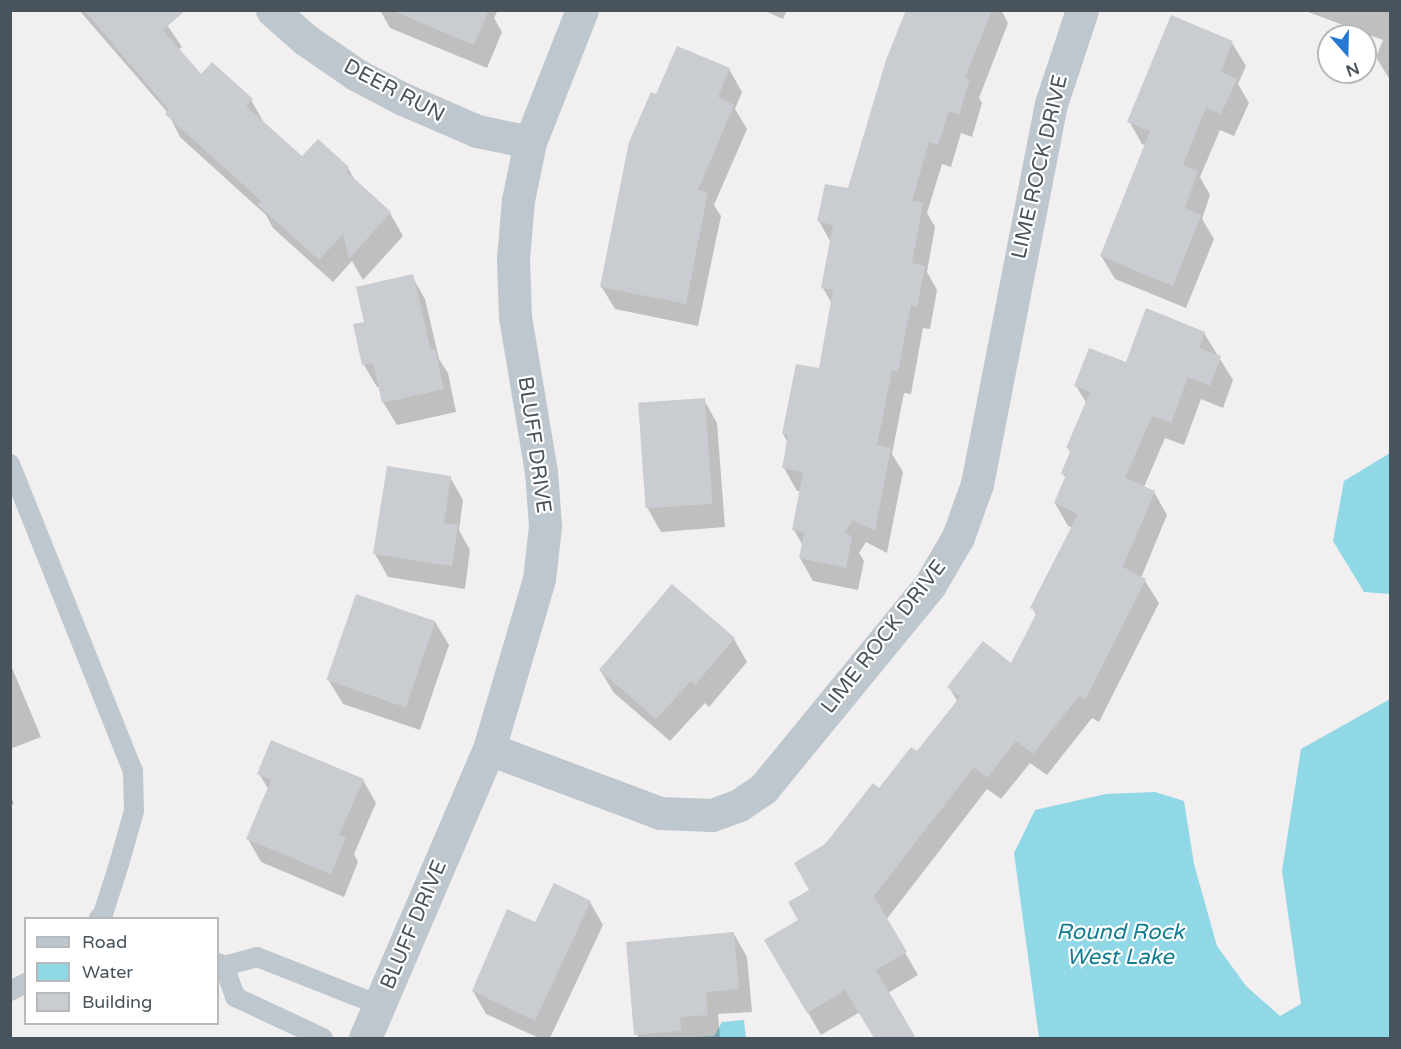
<!DOCTYPE html>
<html>
<head>
<meta charset="utf-8">
<style>
  body { margin:0 }
  #map { position:relative; width:1401px; height:1049px; overflow:hidden; background:#f1efef; font-family:"Varela Round",sans-serif }
  div>[style] { position:absolute }
  .water>* { inset:0; background:#91d8e6 }
  .shadow>* { inset:0; background:#0003 }
  .building>* { inset:0; background:#c9ccd1; transform-origin:0 0 }
  .service>* { height:20px; margin:-10px; padding:0 10px; transform-origin:10px; border-radius:10px; background:#bec7cd }
  .minor>* { height:33px; margin:-16.5px; padding:0 16.5px; transform-origin:16.5px; border-radius:16.5px; background:#bec7cd }
  span { translate:-50% -50%; white-space:nowrap; text-align:center; line-height:1.15; -webkit-text-stroke:4.5px #fff; paint-order:stroke }
  .street-label { font-size:21px; color:#48535b }
  .water-label { font-size:22px; color:#167d93; font-style:italic }
  .frame { position:absolute; inset:0; border:12px solid #48535b; pointer-events:none }
  .legend { position:absolute; left:24px; top:917px; width:195px; height:108px; box-sizing:border-box; background:#fff; border:2px solid #b6babd; margin:0; padding:8px 10px; list-style:none; font-size:18px; color:#48535b }
  .legend li { display:flex; align-items:center; gap:12px; height:30px }
  .legend b { width:30px; border:2px solid #b6babd }
  .north { position:absolute; left:1317px; top:24px; width:60px; height:60px; box-sizing:border-box; background:#fff; border:2px solid #b6babd; border-radius:50%; rotate:160deg; font-size:16px; font-weight:700; line-height:24px; text-align:center; color:#48535b }
  .north::after { content:''; display:block; margin:auto; width:21px; height:27px; background:#2579d5; clip-path:polygon(50% 0,100% 100%,50% 72%,0 100%) }
</style>
</head>
<body>
<div id="map">
  <div class="water">
    <i style="clip-path:polygon(1390px 453px,1390px 594px,1364px 592px,1333px 541px,1344px 481px)"></i>
    <i style="clip-path:polygon(1390px 699px,1390px 1038px,1039px 1038px,1014px 853px,1035px 810px,1106px 794px,1155px 792px,1184px 801px,1194px 864px,1217px 946px,1246px 986px,1280px 1016px,1301px 1004px,1282px 871px,1301px 749px)"></i>
    <i style="clip-path:polygon(744px 1020px,746px 1038px,682px 1038px,714px 1036px,722px 1022px)"></i>
  </div>
  <div class="shadow">
    <i style="clip-path:polygon(79px 10px,157px 10px,182px 47px,178px 50px,201px 77px,251px 100px,264px 123px,302px 158px,348px 168px,356px 182px,390px 213px,403px 236px,363px 280px,352px 261px,333px 282px,273px 228px,266px 215px,180px 137px,168px 113px)"></i>
    <i style="clip-path:polygon(380px 10px,498px 10px,494px 18px,502px 32px,487px 68px,390px 28px)"></i>
    <i style="clip-path:polygon(763px 10px,787px 10px,783px 19px)"></i>
    <i style="clip-path:polygon(908px 10px,1001px 10px,1008px 23px,979px 98px,982px 103px,972px 137px,961px 133px,951px 167px,942px 164px,927px 213px,935px 227px,927px 272px,937px 290px,930px 329px,923px 328px,911px 394px,904px 393px,892px 454px,903px 472px,887px 553px,866px 542px,859px 553px,864px 561px,858px 590px,813px 581px,800px 558px,803px 546px,794px 530px,801px 491px,797px 491px,784px 468px,788px 443px,783px 434px,820px 370px,832px 304px,823px 288px,831px 243px,819px 221px,849px 190px)"></i>
    <i style="clip-path:polygon(1303px 10px,1390px 10px,1390px 80px,1376px 57px,1383px 40px)"></i>
    <i style="clip-path:polygon(1232px 43px,1246px 66px,1238px 84px,1249px 103px,1234px 136px,1220px 130px,1200px 177px,1210px 195px,1202px 219px,1214px 239px,1186px 308px,1115px 279px,1101px 256px,1146px 146px,1142px 144px,1129px 121px)"></i>
    <i style="clip-path:polygon(729px 69px,742px 92px,735px 109px,747px 129px,714px 205px,721px 216px,698px 326px,615px 309px,601px 286px,657px 96px)"></i>
    <i style="clip-path:polygon(412px 276px,425px 299px,439px 359px,448px 373px,456px 412px,397px 425px,383px 402px,380px 387px,377px 387px,364px 365px,366px 323px)"></i>
    <i style="clip-path:polygon(1204px 333px,1233px 380px,1223px 408px,1201px 399px,1184px 445px,1165px 438px,1144px 487px,1154px 492px,1167px 515px,1141px 578px,1145px 581px,1159px 603px,1099px 722px,1092px 718px,1047px 775px,1030px 763px,1001px 799px,987px 789px,886px 920px,918px 975px,888px 993px,914px 1038px,875px 1038px,860px 1012px,821px 1035px,766px 941px,800px 921px,826px 845px,917px 753px,957px 701px,949px 687px,1011px 666px,1037px 616px,1032px 608px,1073px 528px,1068px 526px,1055px 503px,1066px 478px,1062px 473px,1071px 454px,1068px 448px,1087px 404px,1076px 386px)"></i>
    <i style="clip-path:polygon(704px 400px,717px 423px,725px 527px,661px 532px,648px 509px)"></i>
    <i style="clip-path:polygon(450px 477px,463px 500px,459px 530px,470px 550px,465px 589px,388px 577px,375px 554px)"></i>
    <i style="clip-path:polygon(435px 622px,449px 645px,420px 730px,343px 704px,329px 681px)"></i>
    <i style="clip-path:polygon(734px 639px,747px 662px,709px 707px,705px 703px,670px 741px,614px 693px,600px 670px)"></i>
    <i style="clip-path:polygon(10px 663px,41px 737px,10px 749px)"></i>
    <i style="clip-path:polygon(259px 774px,363px 780px,376px 803px,354px 854px,358px 862px,344px 897px,261px 862px,248px 839px,269px 790px)"></i>
    <i style="clip-path:polygon(10px 793px,14px 804px,10px 805px)"></i>
    <i style="clip-path:polygon(590px 902px,603px 925px,550px 1038px,539px 1038px,486px 1014px,473px 991px,536px 924px)"></i>
    <i style="clip-path:polygon(734px 934px,747px 957px,752px 1012px,718px 1014px,720px 1037px,638px 1038px,628px 944px)"></i>
  </div>
  <div class="building">
    <i style="clip-path:polygon(84px 10px,186px 10px,163px 30px,201px 74px,212px 62px,253px 99px,246px 106px,302px 156px,318px 139px,349px 167px,346px 171px,391px 212px,349px 259px,343px 234px,319px 260px,258px 205px,261px 201px,165px 114px,169px 110px)"></i>
    <i style="clip-path:polygon(391px 10px,489px 10px,474px 45px)"></i>
    <i style="clip-path:polygon(906px 10px,992px 10px,965px 78px,970px 79px,959px 115px,949px 111px,938px 145px,929px 142px,912px 201px,923px 203px,912px 263px,925px 266px,917px 307px,911px 305px,898px 372px,892px 370px,877px 445px,891px 448px,875px 531px,853px 520px,845px 532px,852px 537px,846px 568px,799px 558px,804px 532px,792px 530px,803px 472px,782px 468px,788px 435px,782px 434px,796px 364px,819px 368px,833px 290px,821px 288px,833px 225px,817px 221px,825px 184px,848px 188px,886px 60px)"></i>
    <i style="clip-path:polygon(1171px 15px,1233px 41px,1221px 72px,1237px 79px,1221px 114px,1206px 108px,1183px 165px,1198px 171px,1185px 208px,1201px 215px,1173px 286px,1100px 256px,1150px 131px,1127px 122px)"></i>
    <i style="clip-path:polygon(677px 46px,730px 68px,718px 97px,734px 105px,698px 190px,708px 192px,686px 304px,600px 287px,629px 142px,651px 92px,656px 94px)"></i>
    <i style="clip-path:polygon(413px 274px,431px 350px,435px 349px,444px 389px,382px 403px,373px 363px,362px 365px,353px 324px,364px 322px,356px 287px)"></i>
    <i style="clip-path:polygon(1146px 308px,1205px 332px,1199px 348px,1221px 356px,1210px 386px,1188px 377px,1171px 423px,1152px 416px,1125px 478px,1155px 491px,1123px 567px,1146px 579px,1085px 700px,1079px 696px,1033px 754px,1016px 741px,987px 778px,974px 767px,874px 896px,907px 952px,876px 970px,916px 1038px,874px 1038px,845px 990px,807px 1013px,764px 940px,798px 920px,788px 902px,809px 890px,794px 863px,825px 844px,873px 783px,879px 788px,911px 747px,917px 751px,960px 697px,947px 687px,983px 641px,1011px 663px,1037px 612px,1030px 608px,1078px 514px,1054px 503px,1066px 475px,1061px 473px,1071px 450px,1066px 448px,1090px 392px,1074px 386px,1089px 348px,1126px 362px)"></i>
    <i style="left:705px;top:398px;width:106px;height:67px;rotate:86deg"></i>
    <i style="clip-path:polygon(387px 466px,451px 476px,444px 523px,458px 525px,452px 566px,373px 554px)"></i>
    <i style="clip-path:polygon(672px 584px,735px 638px,695px 685px,691px 681px,656px 719px,599px 670px)"></i>
    <i style="left:356px;top:594px;width:84px;height:91px;rotate:19deg"></i>
    <i style="clip-path:polygon(271px 740px,364px 779px,339px 835px,346px 838px,331px 874px,246px 839px,271px 780px,257px 774px)"></i>
    <i style="clip-path:polygon(554px 883px,591px 901px,535px 1021px,472px 991px,507px 909px,535px 922px)"></i>
    <i style="clip-path:polygon(734px 932px,739px 989px,706px 992px,708px 1015px,680px 1017px,681px 1031px,634px 1035px,626px 942px)"></i>
  </div>
  <div class="service">
    <i style="left:10px;top:464px;width:331px;rotate:68.2deg"></i>
    <i style="left:133px;top:771px;width:40px;rotate:88.6deg"></i>
    <i style="left:134px;top:811px;width:55px;rotate:105.8deg"></i>
    <i style="left:119px;top:864px;width:52px;rotate:107.7deg"></i>
    <i style="left:103px;top:914px;width:6px;rotate:135deg"></i>
    <i style="left:218px;top:963px;width:7px;rotate:27deg"></i>
    <i style="left:224px;top:966px;width:34px;rotate:-15deg"></i>
    <i style="left:257px;top:957px;width:131px;rotate:21.5deg"></i>
    <i style="left:224px;top:966px;width:33px;rotate:70deg"></i>
    <i style="left:235px;top:997px;width:97px;rotate:25deg"></i>
    <i style="left:10px;top:991px;width:18px;rotate:-27deg"></i>
  </div>
  <div class="minor">
    <i style="left:272px;top:10px;width:45px;rotate:41.4deg"></i>
    <i style="left:306px;top:40px;width:62px;rotate:34.5deg"></i>
    <i style="left:357px;top:75px;width:52px;rotate:27.6deg"></i>
    <i style="left:403px;top:99px;width:81px;rotate:23.4deg"></i>
    <i style="left:477px;top:131px;width:54px;rotate:11.7deg"></i>
    <i style="left:489px;top:749px;width:183px;rotate:20.5deg"></i>
    <i style="left:660px;top:813px;width:52px;rotate:2.2deg"></i>
    <i style="left:712px;top:815px;width:29px;rotate:-20deg"></i>
    <i style="left:739px;top:805px;width:29px;rotate:-34deg"></i>
    <i style="left:763px;top:789px;width:264px;rotate:-50.7deg"></i>
    <i style="left:930px;top:585px;width:56px;rotate:-59.7deg"></i>
    <i style="left:958px;top:537px;width:56px;rotate:-70.3deg"></i>
    <i style="left:977px;top:484px;width:387px;rotate:-79deg"></i>
    <i style="left:1051px;top:104px;width:99px;rotate:-71.7deg"></i>
    <i style="left:365px;top:1038px;width:314px;rotate:-66.8deg"></i>
    <i style="left:489px;top:749px;width:177px;rotate:-73.6deg"></i>
    <i style="left:539px;top:579px;width:53px;rotate:-83.5deg"></i>
    <i style="left:545px;top:526px;width:54px;rotate:-94.2deg"></i>
    <i style="left:541px;top:472px;width:157px;rotate:-99.5deg"></i>
    <i style="left:515px;top:317px;width:58px;rotate:-92deg"></i>
    <i style="left:513px;top:259px;width:59px;rotate:-85.2deg"></i>
    <i style="left:518px;top:200px;width:59px;rotate:-78.3deg"></i>
    <i style="left:530px;top:142px;width:142px;rotate:-68.5deg"></i>
  </div>
  <div class="street-label">
    <span style="left:394px;top:91px;rotate:28deg">DEER RUN</span>
    <span style="left:1040px;top:167px;rotate:-77deg">LIME ROCK DRIVE</span>
    <span style="left:534px;top:445px;rotate:82deg">BLUFF DRIVE</span>
    <span style="left:884px;top:637px;rotate:-52deg">LIME ROCK DRIVE</span>
    <span style="left:414px;top:925px;rotate:-67deg">BLUFF DRIVE</span>
  </div>
  <div class="water-label">
    <span style="left:1120px;top:945px">Round Rock<br>West Lake</span>
  </div>
  <div class="frame"></div>
  <ul class="legend">
  <li><b style="height:8px;background:#bec7cd"></b>Road</li>
  <li><b style="height:16px;background:#91d8e6"></b>Water</li>
  <li><b style="height:16px;background:#c9ccd1"></b>Building</li>
  </ul>
  <div class="north">N</div>
</div>
</body>
</html>
